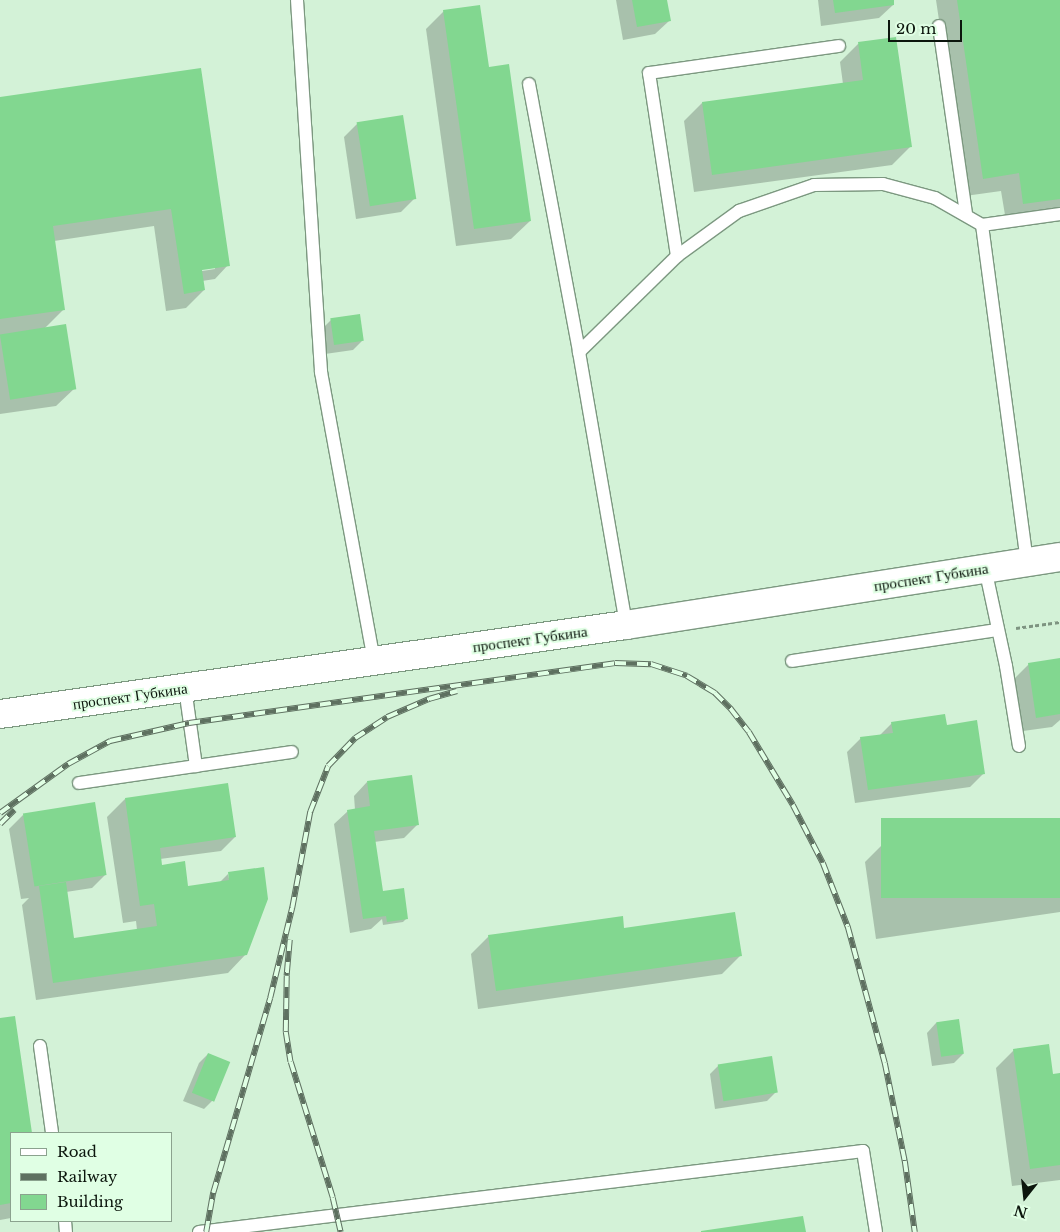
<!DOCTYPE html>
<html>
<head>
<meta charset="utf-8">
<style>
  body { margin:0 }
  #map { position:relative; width:1060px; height:1232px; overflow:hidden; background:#d3f2d7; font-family:"Libre Baskerville",serif }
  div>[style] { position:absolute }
  .shadow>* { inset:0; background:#0003 }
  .building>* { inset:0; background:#82d790; transform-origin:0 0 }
  .path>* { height:3px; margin-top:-1.5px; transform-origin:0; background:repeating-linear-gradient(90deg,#7e9481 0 4px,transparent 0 6.5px) }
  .roads { filter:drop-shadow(1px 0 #7c9880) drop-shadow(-1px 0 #7c9880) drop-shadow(0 1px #7c9880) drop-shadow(0 -1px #7c9880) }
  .service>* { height:12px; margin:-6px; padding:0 6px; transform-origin:6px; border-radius:6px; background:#fff }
  .secondary>* { height:28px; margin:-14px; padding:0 14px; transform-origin:14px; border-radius:14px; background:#fff }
  .rail>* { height:5.5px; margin-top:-2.75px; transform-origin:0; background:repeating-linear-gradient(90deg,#e0ffe4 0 11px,#5e7060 0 22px); box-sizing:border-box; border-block:1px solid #5e7060 }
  span { translate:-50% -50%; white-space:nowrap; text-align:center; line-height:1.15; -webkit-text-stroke:4px #e0ffe4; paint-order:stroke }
  .street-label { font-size:15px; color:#0c160d }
  .legend { position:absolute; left:10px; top:1132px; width:162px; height:90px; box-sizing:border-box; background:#e0ffe4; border:1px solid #8ba28e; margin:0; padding:6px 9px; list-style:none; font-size:15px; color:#0c160d }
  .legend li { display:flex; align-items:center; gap:10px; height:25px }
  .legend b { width:25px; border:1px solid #8ba28e }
  .north { position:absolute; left:1000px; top:1172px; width:50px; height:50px; -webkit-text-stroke:4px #e0ffe4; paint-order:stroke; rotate:196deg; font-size:14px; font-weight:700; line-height:20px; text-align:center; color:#0c160d }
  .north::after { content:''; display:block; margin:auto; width:18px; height:22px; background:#0c160d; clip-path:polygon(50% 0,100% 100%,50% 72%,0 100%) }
  .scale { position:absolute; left:888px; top:20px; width:74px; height:22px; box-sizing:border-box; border:2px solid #0c160d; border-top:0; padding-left:6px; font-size:15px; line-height:18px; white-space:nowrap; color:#0c160d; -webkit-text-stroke:4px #e0ffe4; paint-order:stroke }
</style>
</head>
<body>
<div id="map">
  <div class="shadow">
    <i style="clip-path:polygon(616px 0,666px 0,669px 21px,655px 34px,623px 40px)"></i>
    <i style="clip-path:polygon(818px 0,892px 0,893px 5px,879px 18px,821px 26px)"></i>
    <i style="clip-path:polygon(936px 0,1060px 0,1060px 213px,1006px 221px,1001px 191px,965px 196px)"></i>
    <i style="clip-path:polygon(444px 11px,487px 69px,530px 221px,511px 239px,456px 246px,426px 29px)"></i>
    <i style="clip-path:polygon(895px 39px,910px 147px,892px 165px,694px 192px,684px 121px,702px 103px,843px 84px,840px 62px,858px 44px)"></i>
    <i style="clip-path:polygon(evenodd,200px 69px,228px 265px,215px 279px,202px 281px,204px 290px,186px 308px,166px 311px,154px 226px,54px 241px,64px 309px,44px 329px,75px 388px,56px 406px,0 414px,0 98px,200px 69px,215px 267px,215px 269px,196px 272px,196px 270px,215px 267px)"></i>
    <i style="clip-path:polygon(358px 123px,415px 198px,401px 212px,356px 219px,344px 137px)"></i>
    <i style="clip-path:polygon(331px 320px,362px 341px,353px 350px,325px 354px,322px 329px)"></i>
    <i style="clip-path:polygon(1060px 659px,1060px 720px,1052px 727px,1023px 731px,1015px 678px,1029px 664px)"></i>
    <i style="clip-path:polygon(892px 723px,946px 726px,984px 773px,970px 787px,855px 803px,847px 752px,861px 738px,879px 736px)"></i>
    <i style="clip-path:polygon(367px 782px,418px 824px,404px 838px,374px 842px,381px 893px,407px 918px,403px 922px,383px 925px,382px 919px,371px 929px,350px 933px,334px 824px,348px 811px,355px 810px,354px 796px)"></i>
    <i style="clip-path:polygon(125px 799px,235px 837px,221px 851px,160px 859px,161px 866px,187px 887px,220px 882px,228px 874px,246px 954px,228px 973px,36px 1000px,22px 905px,29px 898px,21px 899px,9px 829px,23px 815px,106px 874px,92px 888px,66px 892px,73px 939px,137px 930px,136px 921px,123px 923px,107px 817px)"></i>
    <i style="clip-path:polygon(1060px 819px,1060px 912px,876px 939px,865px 862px,883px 844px)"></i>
    <i style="clip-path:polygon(489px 936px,740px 956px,722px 974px,478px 1009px,471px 954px)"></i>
    <i style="clip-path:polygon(14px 1018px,31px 1133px,11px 1133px,11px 1218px,0 1220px,0 1020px)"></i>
    <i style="clip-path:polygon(958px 1020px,963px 1054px,954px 1063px,932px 1066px,927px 1033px,936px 1023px)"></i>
    <i style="clip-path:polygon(1014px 1050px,1052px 1075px,1060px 1074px,1060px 1180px,1012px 1186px,996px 1068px)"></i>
    <i style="clip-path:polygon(208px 1054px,213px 1100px,204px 1109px,183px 1101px,199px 1063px)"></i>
    <i style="clip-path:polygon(719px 1065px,776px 1092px,767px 1101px,715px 1109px,710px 1074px)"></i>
  </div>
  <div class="building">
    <i style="clip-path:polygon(632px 0,667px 0,671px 21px,637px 27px)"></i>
    <i style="clip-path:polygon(833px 0,894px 0,894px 5px,835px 13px)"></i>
    <i style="clip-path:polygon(957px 0,1060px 0,1060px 199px,1023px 204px,1019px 173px,983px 179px)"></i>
    <i style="clip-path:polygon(480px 5px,489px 67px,509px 64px,531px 221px,474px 229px,443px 10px)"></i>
    <i style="clip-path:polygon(896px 37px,912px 147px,712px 175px,702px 102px,863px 80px,858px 42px)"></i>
    <i style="clip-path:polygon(201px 68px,230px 266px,202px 270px,205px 290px,184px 294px,171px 209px,53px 226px,65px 310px,0 319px,0 97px)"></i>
    <i style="left:403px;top:115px;width:85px;height:47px;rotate:81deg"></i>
    <i style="left:360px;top:314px;width:27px;height:30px;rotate:82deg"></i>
    <i style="left:66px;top:324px;width:66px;height:67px;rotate:81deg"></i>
    <i style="clip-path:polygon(1060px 658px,1060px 714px,1036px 718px,1028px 663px)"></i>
    <i style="clip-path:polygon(945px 714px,947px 725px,977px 720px,985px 774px,868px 790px,860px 737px,893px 733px,891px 722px)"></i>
    <i style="clip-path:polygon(412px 775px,419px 825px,374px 831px,383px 891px,404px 888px,408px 919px,387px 922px,386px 916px,363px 919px,347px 810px,370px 806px,367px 781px)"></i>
    <i style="clip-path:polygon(228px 783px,236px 837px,160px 848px,162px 865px,185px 861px,188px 886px,229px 880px,228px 872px,264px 867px,268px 899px,247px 955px,53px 983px,39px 886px,66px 882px,74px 938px,157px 926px,154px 904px,140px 906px,125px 798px)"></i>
    <i style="left:95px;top:802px;width:74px;height:73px;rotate:81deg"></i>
    <i style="left:1060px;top:818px;width:80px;height:179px;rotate:90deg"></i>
    <i style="clip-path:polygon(735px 912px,742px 956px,496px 991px,488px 935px,623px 916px,624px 928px)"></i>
    <i style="clip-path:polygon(15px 1016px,32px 1133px,11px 1133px,11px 1203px,0 1205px,0 1018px)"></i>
    <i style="left:959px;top:1019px;width:35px;height:23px;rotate:82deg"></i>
    <i style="clip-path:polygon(1049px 1044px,1053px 1074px,1060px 1073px,1060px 1165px,1030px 1169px,1013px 1049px)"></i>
    <i style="left:208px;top:1053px;width:24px;height:43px;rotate:22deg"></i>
    <i style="left:772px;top:1056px;width:37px;height:55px;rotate:81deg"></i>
    <i style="clip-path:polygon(803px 1216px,806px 1232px,701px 1232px,701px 1231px)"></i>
  </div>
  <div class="path">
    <i style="left:1016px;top:628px;width:44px;rotate:-7.8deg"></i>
  </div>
  <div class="roads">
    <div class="service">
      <i style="left:297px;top:0;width:373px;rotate:86.3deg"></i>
      <i style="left:321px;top:372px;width:295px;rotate:79.6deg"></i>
      <i style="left:939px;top:26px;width:189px;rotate:81.8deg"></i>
      <i style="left:529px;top:84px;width:273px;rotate:79.4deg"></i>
      <i style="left:579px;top:352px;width:277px;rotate:80.2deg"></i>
      <i style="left:982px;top:225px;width:340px;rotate:82.4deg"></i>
      <i style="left:677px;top:256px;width:185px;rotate:-98.7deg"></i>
      <i style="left:649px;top:73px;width:192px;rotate:-8.1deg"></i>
      <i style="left:579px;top:352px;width:137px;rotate:-44.4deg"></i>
      <i style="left:677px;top:256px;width:77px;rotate:-36deg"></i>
      <i style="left:739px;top:211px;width:79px;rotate:-19.1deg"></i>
      <i style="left:814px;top:185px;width:69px;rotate:-0.8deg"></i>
      <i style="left:883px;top:184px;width:54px;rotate:15.1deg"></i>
      <i style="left:935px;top:198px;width:54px;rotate:29.9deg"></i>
      <i style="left:982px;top:225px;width:79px;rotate:-8deg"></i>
      <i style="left:985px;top:568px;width:100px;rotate:77.9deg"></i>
      <i style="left:1006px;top:666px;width:81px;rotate:80.8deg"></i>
      <i style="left:792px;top:661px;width:208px;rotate:-8.6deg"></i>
      <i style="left:185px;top:688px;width:79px;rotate:82deg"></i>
      <i style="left:79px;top:783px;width:215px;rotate:-8.3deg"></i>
      <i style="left:40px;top:1046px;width:88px;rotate:82.1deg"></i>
      <i style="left:65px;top:1221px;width:11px;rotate:85deg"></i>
      <i style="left:199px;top:1232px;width:669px;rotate:-6.96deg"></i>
      <i style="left:863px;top:1151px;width:82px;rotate:80.9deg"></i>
    </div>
    <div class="secondary">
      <i style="left:0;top:714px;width:632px;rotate:-8.09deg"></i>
      <i style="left:626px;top:625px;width:439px;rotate:-8.9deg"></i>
    </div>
  </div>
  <div class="rail">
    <i style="left:0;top:813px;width:84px;rotate:-35.8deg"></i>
    <i style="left:68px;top:764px;width:48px;rotate:-28.7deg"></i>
    <i style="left:110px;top:741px;width:81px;rotate:-12.8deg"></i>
    <i style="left:189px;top:723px;width:430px;rotate:-8deg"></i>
    <i style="left:615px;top:663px;width:36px;rotate:2deg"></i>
    <i style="left:651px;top:664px;width:38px;rotate:18deg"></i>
    <i style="left:687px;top:676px;width:33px;rotate:31deg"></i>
    <i style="left:715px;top:693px;width:23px;rotate:45deg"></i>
    <i style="left:731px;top:709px;width:29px;rotate:52deg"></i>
    <i style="left:749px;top:732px;width:85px;rotate:58.9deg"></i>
    <i style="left:793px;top:805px;width:65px;rotate:62.7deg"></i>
    <i style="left:823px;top:863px;width:69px;rotate:68.7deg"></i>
    <i style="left:848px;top:927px;width:141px;rotate:74.8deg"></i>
    <i style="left:885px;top:1063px;width:100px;rotate:78.5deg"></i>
    <i style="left:905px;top:1161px;width:72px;rotate:82deg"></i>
    <i style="left:0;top:824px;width:20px;rotate:-45deg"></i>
    <i style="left:290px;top:940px;width:36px;rotate:95deg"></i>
    <i style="left:287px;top:976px;width:56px;rotate:91deg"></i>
    <i style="left:286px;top:1032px;width:30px;rotate:81deg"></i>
    <i style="left:291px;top:1062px;width:142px;rotate:72.8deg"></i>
    <i style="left:333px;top:1198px;width:35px;rotate:77deg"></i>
    <i style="left:206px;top:1232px;width:40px;rotate:-80deg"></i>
    <i style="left:213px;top:1193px;width:203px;rotate:-73.7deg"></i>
    <i style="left:270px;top:998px;width:93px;rotate:-76.3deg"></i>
    <i style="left:292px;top:908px;width:98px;rotate:-79.4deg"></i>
    <i style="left:310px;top:812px;width:49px;rotate:-68.6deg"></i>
    <i style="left:328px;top:766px;width:39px;rotate:-46deg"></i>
    <i style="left:355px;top:738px;width:38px;rotate:-33deg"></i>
    <i style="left:387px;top:717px;width:46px;rotate:-23.2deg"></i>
    <i style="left:429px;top:699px;width:29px;rotate:-16deg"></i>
  </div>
  <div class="street-label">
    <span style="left:931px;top:577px;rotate:-9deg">проспект Губкина</span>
    <span style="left:530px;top:639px;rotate:-8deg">проспект Губкина</span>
    <span style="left:130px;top:696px;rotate:-8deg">проспект Губкина</span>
  </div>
  <ul class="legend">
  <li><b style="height:6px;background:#fff"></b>Road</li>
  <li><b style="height:6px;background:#5e7060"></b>Railway</li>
  <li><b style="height:14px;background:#82d790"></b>Building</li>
  </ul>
  <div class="north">N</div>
  <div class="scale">20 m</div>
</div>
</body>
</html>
